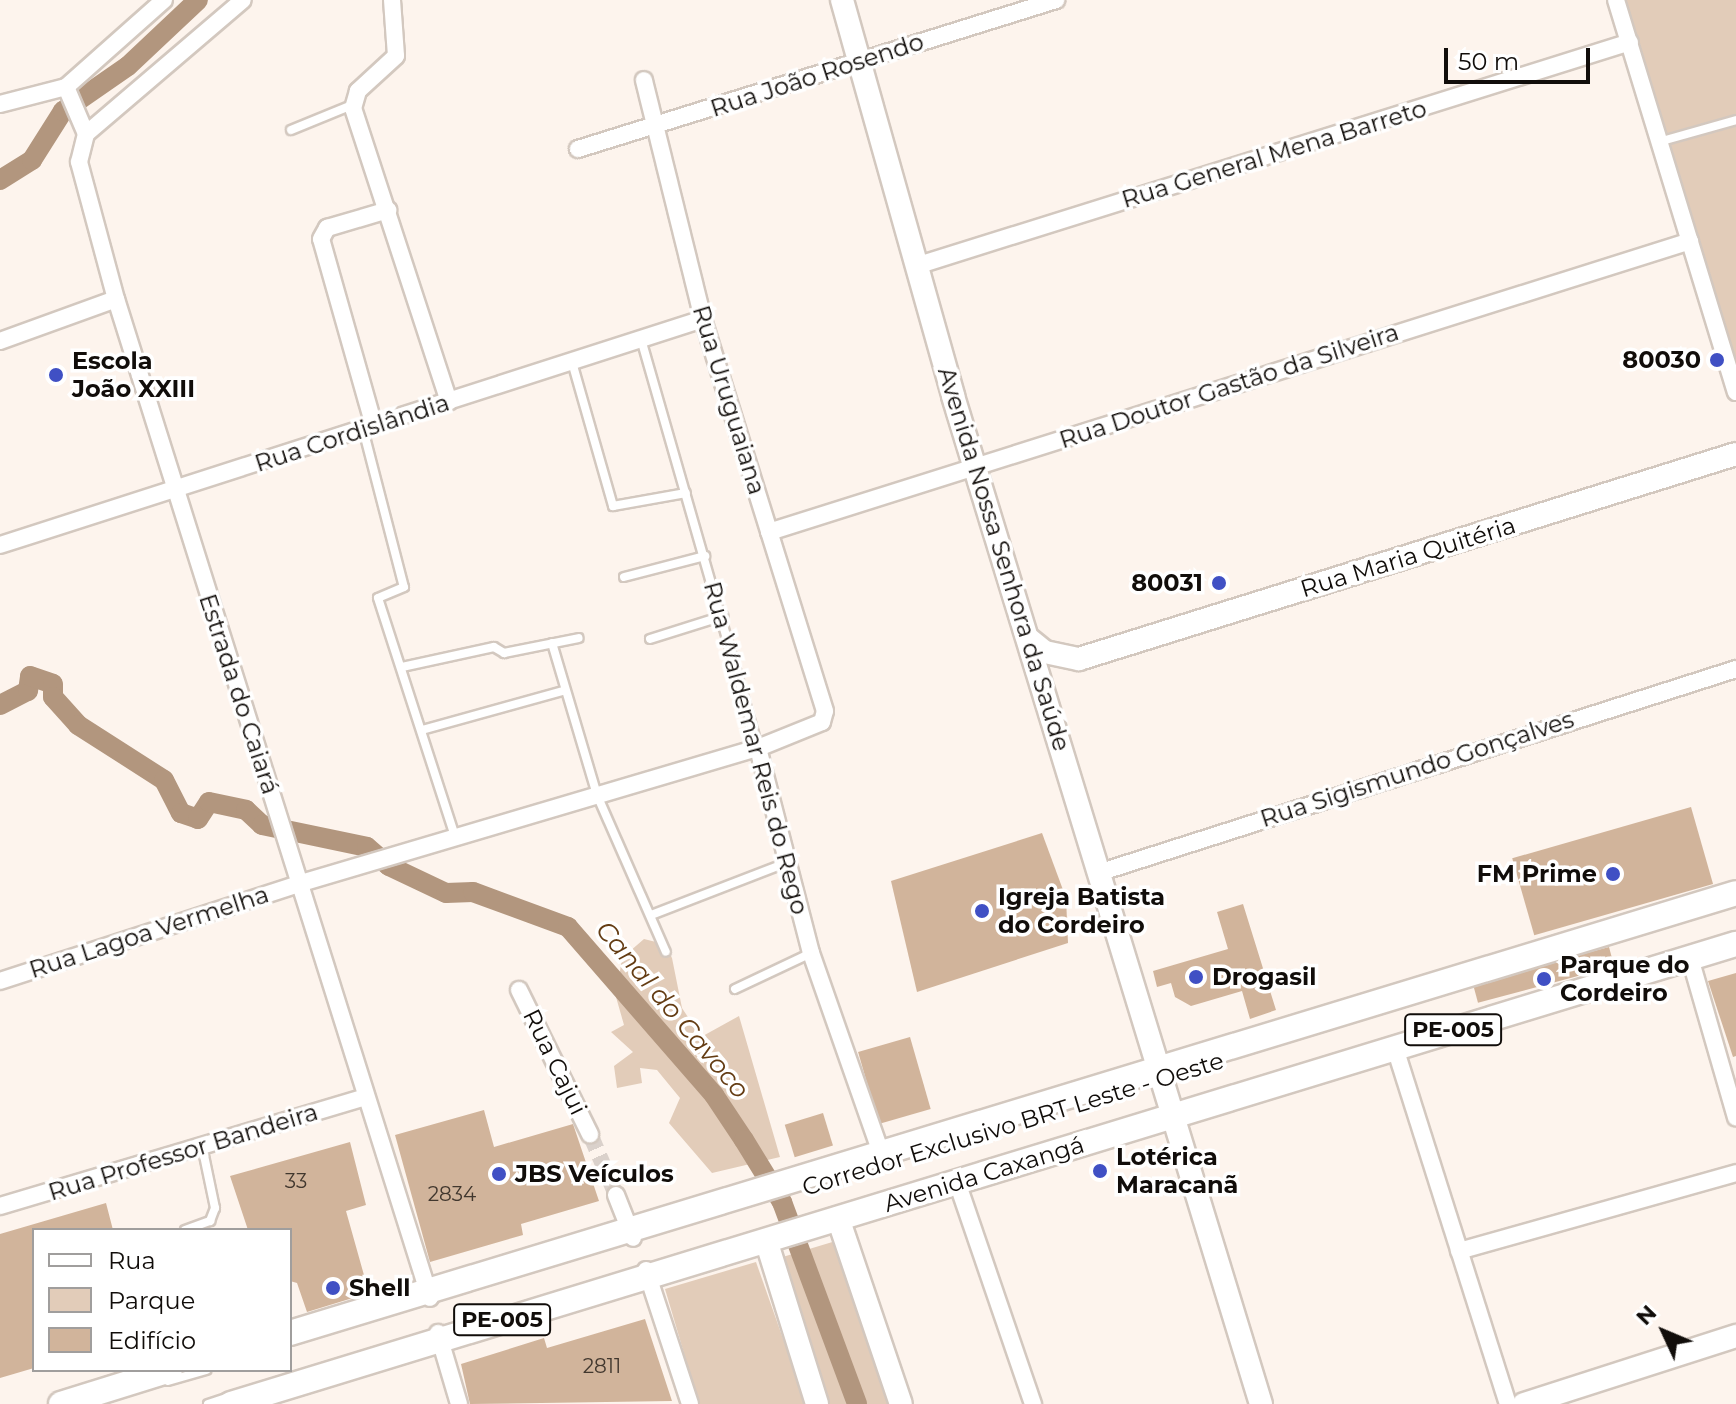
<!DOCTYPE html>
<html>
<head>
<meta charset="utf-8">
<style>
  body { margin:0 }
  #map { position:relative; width:1736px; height:1404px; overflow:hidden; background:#fdf4ed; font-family:Montserrat,sans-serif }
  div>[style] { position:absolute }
  .green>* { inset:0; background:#e2ccb9 }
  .canal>* { height:20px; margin:-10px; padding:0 10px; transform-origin:10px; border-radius:10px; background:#b2967e }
  .building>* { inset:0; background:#d1b49b; transform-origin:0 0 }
  .street-tunnel>* { height:16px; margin-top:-8px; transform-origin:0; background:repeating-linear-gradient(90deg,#dad1cb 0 16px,transparent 0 24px) }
  .roads { filter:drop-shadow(2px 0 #d3c8bf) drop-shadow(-2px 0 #d3c8bf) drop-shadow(0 2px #d3c8bf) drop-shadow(0 -2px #d3c8bf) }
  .lane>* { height:8px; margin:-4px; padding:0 4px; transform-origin:4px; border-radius:4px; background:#fff }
  .street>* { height:16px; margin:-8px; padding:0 8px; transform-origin:8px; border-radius:8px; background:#fff }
  .secondary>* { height:22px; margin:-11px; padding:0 11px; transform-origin:11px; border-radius:11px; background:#fff }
  .primary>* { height:24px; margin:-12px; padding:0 12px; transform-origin:12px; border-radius:12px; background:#fff }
  .dots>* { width:22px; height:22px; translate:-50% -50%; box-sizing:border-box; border:4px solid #fff; border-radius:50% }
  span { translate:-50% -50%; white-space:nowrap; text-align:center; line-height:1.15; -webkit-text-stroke:7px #fff; paint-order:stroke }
  .number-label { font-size:20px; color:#41372e }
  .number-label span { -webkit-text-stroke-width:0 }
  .shield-label span { padding:2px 6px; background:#fff; border:2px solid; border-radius:6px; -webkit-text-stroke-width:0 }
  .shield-label { font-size:22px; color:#110d0a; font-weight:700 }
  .street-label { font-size:24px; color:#110d0a }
  .poi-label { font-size:24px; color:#110d0a; font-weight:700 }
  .right { translate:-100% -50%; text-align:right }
  .left { translate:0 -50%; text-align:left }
  .water-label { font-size:26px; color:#643c13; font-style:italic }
  .legend { position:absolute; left:32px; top:1228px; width:260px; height:144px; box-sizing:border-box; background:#fff; border:2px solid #a09e9d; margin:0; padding:10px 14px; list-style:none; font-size:24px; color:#110d0a }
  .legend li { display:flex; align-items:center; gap:16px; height:40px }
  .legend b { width:40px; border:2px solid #a09e9d }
  .north { position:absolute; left:1624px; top:1292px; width:80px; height:80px; -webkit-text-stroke:6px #fff; paint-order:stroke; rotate:314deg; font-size:22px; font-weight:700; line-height:32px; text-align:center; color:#110d0a }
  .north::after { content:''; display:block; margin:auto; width:28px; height:36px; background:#110d0a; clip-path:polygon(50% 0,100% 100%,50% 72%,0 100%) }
  .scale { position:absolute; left:1444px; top:48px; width:146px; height:36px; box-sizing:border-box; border:4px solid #110d0a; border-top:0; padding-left:10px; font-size:24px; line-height:28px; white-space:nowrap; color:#110d0a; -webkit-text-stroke:6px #fff; paint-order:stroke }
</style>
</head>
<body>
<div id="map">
  <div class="green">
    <i style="clip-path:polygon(1624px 0,1736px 0,1736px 368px)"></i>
    <i style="clip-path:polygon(644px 939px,664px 944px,672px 958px,682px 1008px,701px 1037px,739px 1016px,780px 1157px,712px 1173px,669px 1123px,680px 1098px,657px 1070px,640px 1068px,642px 1083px,617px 1088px,614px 1066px,633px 1052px,611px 1032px,624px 1025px,616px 997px,622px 958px)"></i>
    <i style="clip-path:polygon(839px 1240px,896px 1404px,823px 1404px,776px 1259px)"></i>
    <i style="clip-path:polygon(756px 1262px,806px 1404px,699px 1404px,665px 1289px)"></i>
  </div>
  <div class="canal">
    <i style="left:0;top:180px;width:38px;rotate:-32deg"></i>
    <i style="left:32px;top:160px;width:58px;rotate:-57.7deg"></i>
    <i style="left:63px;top:111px;width:79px;rotate:-34.7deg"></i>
    <i style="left:128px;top:66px;width:96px;rotate:-43.3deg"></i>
    <i style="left:0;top:705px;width:31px;rotate:-27deg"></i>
    <i style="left:28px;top:691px;width:15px;rotate:-82deg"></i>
    <i style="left:30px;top:676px;width:24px;rotate:19deg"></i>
    <i style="left:53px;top:684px;width:13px;rotate:90deg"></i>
    <i style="left:53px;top:697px;width:38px;rotate:48deg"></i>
    <i style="left:78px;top:725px;width:102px;rotate:32.6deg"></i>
    <i style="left:164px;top:780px;width:37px;rotate:63deg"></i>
    <i style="left:181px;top:813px;width:18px;rotate:19deg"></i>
    <i style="left:198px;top:819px;width:20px;rotate:-57deg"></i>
    <i style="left:209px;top:802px;width:38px;rotate:12deg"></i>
    <i style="left:246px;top:810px;width:22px;rotate:43deg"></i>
    <i style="left:262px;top:825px;width:107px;rotate:11.8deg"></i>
    <i style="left:367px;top:847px;width:29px;rotate:41deg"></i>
    <i style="left:389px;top:866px;width:63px;rotate:25.3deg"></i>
    <i style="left:446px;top:893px;width:27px;rotate:-2deg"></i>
    <i style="left:473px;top:892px;width:101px;rotate:20.2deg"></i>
    <i style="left:568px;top:927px;width:223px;rotate:49deg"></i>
    <i style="left:714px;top:1095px;width:54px;rotate:56.3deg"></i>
    <i style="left:744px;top:1140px;width:73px;rotate:58.5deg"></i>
    <i style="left:782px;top:1202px;width:215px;rotate:69.6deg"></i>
  </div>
  <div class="building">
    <i style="left:1691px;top:807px;width:80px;height:186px;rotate:74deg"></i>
    <i style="clip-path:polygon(1042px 833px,1066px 898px,1068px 943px,917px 992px,891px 881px)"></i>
    <i style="clip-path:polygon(1243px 904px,1276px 1010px,1250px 1019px,1242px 991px,1191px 1006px,1175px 997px,1171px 983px,1157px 987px,1153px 971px,1228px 949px,1217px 912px)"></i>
    <i style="left:1609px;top:947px;width:20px;height:141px;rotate:75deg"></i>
    <i style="clip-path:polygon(1736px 973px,1736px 1056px,1733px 1057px,1708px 981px)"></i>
    <i style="left:910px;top:1037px;width:75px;height:54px;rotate:74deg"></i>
    <i style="clip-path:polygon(484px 1110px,494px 1147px,573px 1124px,599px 1201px,521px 1224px,523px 1235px,430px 1262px,395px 1135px)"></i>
    <i style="left:823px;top:1113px;width:34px;height:40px;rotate:73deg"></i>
    <i style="clip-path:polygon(350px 1142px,366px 1205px,346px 1211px,369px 1293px,307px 1312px,297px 1283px,290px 1281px,290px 1230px,248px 1230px,230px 1176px)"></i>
    <i style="clip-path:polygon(106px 1203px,113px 1230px,34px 1230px,34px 1368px,0 1378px,0 1234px)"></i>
    <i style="clip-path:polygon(645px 1319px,672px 1401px,470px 1404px,461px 1364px,544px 1338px,547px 1348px)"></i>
  </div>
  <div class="street-tunnel">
    <i style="left:590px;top:1134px;width:66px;rotate:66.9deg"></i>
  </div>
  <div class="roads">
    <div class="lane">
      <i style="left:291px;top:130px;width:66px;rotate:-22.3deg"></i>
      <i style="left:1662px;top:141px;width:77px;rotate:-15.8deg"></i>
      <i style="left:641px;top:339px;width:425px;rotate:74deg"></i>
      <i style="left:572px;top:362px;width:150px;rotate:74.1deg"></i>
      <i style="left:613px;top:506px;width:74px;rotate:-10.1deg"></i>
      <i style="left:363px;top:429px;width:163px;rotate:75.5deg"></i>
      <i style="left:404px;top:587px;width:28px;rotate:157deg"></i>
      <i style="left:378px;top:598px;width:251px;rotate:72.1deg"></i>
      <i style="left:624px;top:577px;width:84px;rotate:-14.5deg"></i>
      <i style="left:650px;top:639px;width:77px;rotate:-17.5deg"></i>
      <i style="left:552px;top:643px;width:159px;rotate:73.5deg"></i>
      <i style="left:597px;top:795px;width:171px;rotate:66.3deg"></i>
      <i style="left:402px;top:667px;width:94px;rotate:-12.3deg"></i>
      <i style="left:494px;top:647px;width:12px;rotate:31deg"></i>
      <i style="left:504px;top:653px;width:76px;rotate:-11.3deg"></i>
      <i style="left:422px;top:730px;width:146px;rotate:-15.5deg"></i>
      <i style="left:651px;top:915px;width:145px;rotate:-21.1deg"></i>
      <i style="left:735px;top:989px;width:84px;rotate:-25.3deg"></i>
      <i style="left:185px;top:1230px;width:27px;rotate:-20deg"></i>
      <i style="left:210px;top:1221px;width:14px;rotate:-69deg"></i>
      <i style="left:215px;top:1208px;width:63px;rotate:-101.8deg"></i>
      <i style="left:168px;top:1381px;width:40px;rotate:-16deg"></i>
      <i style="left:208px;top:1404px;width:23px;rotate:-18deg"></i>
    </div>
    <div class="street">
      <i style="left:392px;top:0;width:56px;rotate:85.9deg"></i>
      <i style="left:396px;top:56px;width:52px;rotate:137.4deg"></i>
      <i style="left:358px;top:91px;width:18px;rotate:106deg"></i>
      <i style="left:353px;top:108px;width:309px;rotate:71.9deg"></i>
      <i style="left:1616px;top:0;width:410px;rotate:73deg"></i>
      <i style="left:66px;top:87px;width:51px;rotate:66.9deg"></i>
      <i style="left:0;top:104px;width:68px;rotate:-14.4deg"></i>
      <i style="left:66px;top:87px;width:131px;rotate:-41.6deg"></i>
      <i style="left:86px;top:134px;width:29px;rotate:104deg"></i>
      <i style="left:79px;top:162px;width:142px;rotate:74.9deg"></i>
      <i style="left:116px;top:299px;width:1047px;rotate:72.55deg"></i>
      <i style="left:86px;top:134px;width:206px;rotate:-40.5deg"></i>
      <i style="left:578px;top:149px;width:501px;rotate:-17.31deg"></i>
      <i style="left:919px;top:265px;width:745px;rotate:-17.41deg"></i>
      <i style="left:0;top:341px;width:123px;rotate:-19.9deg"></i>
      <i style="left:374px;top:426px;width:194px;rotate:-105.8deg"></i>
      <i style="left:321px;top:239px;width:13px;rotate:-61deg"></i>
      <i style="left:327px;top:228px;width:64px;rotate:-16.4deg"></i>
      <i style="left:769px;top:532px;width:966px;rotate:-17.53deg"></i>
      <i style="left:0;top:545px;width:738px;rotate:-17.82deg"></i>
      <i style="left:758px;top:748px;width:212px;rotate:75.5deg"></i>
      <i style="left:811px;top:953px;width:212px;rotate:70.7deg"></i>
      <i style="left:1098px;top:873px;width:670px;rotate:-17.73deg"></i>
      <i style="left:1690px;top:958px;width:166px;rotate:73.9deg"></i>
      <i style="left:0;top:981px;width:313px;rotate:-18deg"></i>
      <i style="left:298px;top:884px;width:480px;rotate:-16.5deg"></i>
      <i style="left:758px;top:748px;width:69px;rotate:-22.1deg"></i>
      <i style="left:822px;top:722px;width:11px;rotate:-75deg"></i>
      <i style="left:825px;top:711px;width:411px;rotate:-107.3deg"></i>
      <i style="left:703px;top:319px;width:246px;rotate:-103.9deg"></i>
      <i style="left:519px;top:990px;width:161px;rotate:63.8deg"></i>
      <i style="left:1395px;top:1048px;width:374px;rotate:72.4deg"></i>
      <i style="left:957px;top:1182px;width:235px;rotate:71.1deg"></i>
      <i style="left:616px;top:1195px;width:46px;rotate:68.4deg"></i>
      <i style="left:0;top:1206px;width:381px;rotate:-16.6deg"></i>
      <i style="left:1459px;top:1251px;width:288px;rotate:-15.7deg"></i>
      <i style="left:646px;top:1270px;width:141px;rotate:71.8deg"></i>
      <i style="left:438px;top:1333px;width:74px;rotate:73.5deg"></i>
    </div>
    <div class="secondary">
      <i style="left:842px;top:0;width:411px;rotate:74.3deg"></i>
      <i style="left:953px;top:396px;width:1054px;rotate:73.01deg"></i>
      <i style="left:1030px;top:640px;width:19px;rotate:39deg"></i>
      <i style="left:1045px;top:652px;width:35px;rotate:12deg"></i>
      <i style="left:1079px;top:659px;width:688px;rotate:-17.33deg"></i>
      <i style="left:838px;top:1218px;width:196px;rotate:71.3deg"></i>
      <i style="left:766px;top:1240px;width:172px;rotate:72.7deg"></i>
      <i style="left:1524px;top:1404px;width:223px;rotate:-17.8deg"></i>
    </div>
    <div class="primary">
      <i style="left:290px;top:1333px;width:1511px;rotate:-16.92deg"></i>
      <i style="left:61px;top:1404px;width:114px;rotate:-17.3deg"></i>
      <i style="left:231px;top:1404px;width:1574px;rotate:-17deg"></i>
    </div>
  </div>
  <div class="dots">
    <i style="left:1717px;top:360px;background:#4050c4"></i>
    <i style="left:56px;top:375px;background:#4050c4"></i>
    <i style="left:1219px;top:583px;background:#4050c4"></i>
    <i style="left:1613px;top:874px;background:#4050c4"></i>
    <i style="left:982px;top:911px;background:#4050c4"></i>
    <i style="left:1196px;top:977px;background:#4050c4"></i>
    <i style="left:1544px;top:979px;background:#4050c4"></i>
    <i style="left:1100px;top:1171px;background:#4050c4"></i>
    <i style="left:499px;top:1174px;background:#4050c4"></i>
    <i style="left:333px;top:1288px;background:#4050c4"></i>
  </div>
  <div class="number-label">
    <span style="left:296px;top:1181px">33</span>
    <span style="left:452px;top:1194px">2834</span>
    <span style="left:602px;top:1366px">2811</span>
  </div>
  <div class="shield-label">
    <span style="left:1453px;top:1030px">PE-005</span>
    <span style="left:502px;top:1320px">PE-005</span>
  </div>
  <div class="street-label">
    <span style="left:817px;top:75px;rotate:-18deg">Rua João Rosendo</span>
    <span style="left:1274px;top:154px;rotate:-17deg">Rua General Mena Barreto</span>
    <span style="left:1229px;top:386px;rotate:-18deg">Rua Doutor Gastão da Silveira</span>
    <span style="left:729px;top:400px;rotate:73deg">Rua Uruguaiana</span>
    <span style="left:352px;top:433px;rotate:-18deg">Rua Cordislândia</span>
    <span style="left:1408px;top:557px;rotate:-17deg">Rua Maria Quitéria</span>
    <span style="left:1004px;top:559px;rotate:73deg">Avenida Nossa Senhora da Saúde</span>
    <span style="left:239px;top:694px;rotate:72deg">Estrada do Caiará</span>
    <span style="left:756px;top:748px;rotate:75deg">Rua Waldemar Reis do Rego</span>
    <span style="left:1417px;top:769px;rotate:-18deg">Rua Sigismundo Gonçalves</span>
    <span style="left:149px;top:932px;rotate:-18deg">Rua Lagoa Vermelha</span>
    <span style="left:555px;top:1062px;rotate:64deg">Rua Cajui</span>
    <span style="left:1013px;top:1124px;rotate:-17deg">Corredor Exclusivo BRT Leste - Oeste</span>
    <span style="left:183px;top:1152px;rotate:-17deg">Rua Professor Bandeira</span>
    <span style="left:984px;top:1174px;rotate:-17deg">Avenida Caxangá</span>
  </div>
  <div class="poi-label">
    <span class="right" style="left:1701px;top:360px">80030</span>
    <span class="left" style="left:72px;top:375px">Escola<br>João XXIII</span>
    <span class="right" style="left:1203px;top:583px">80031</span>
    <span class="right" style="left:1597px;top:874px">FM Prime</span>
    <span class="left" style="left:998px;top:911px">Igreja Batista<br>do Cordeiro</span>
    <span class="left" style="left:1560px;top:979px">Parque do<br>Cordeiro</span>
    <span class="left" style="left:1212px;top:977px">Drogasil</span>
    <span class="left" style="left:1116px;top:1171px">Lotérica<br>Maracanã</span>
    <span class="left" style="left:515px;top:1174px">JBS Veículos</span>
    <span class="left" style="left:349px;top:1288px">Shell</span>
  </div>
  <div class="water-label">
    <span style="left:672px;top:1010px;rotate:50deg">Canal do Cavoco</span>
  </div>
  <ul class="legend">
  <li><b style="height:10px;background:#fff"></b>Rua</li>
  <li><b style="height:22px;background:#e2ccb9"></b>Parque</li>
  <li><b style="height:22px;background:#d1b49b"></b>Edifício</li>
  </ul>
  <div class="north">N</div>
  <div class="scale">50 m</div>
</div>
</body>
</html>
